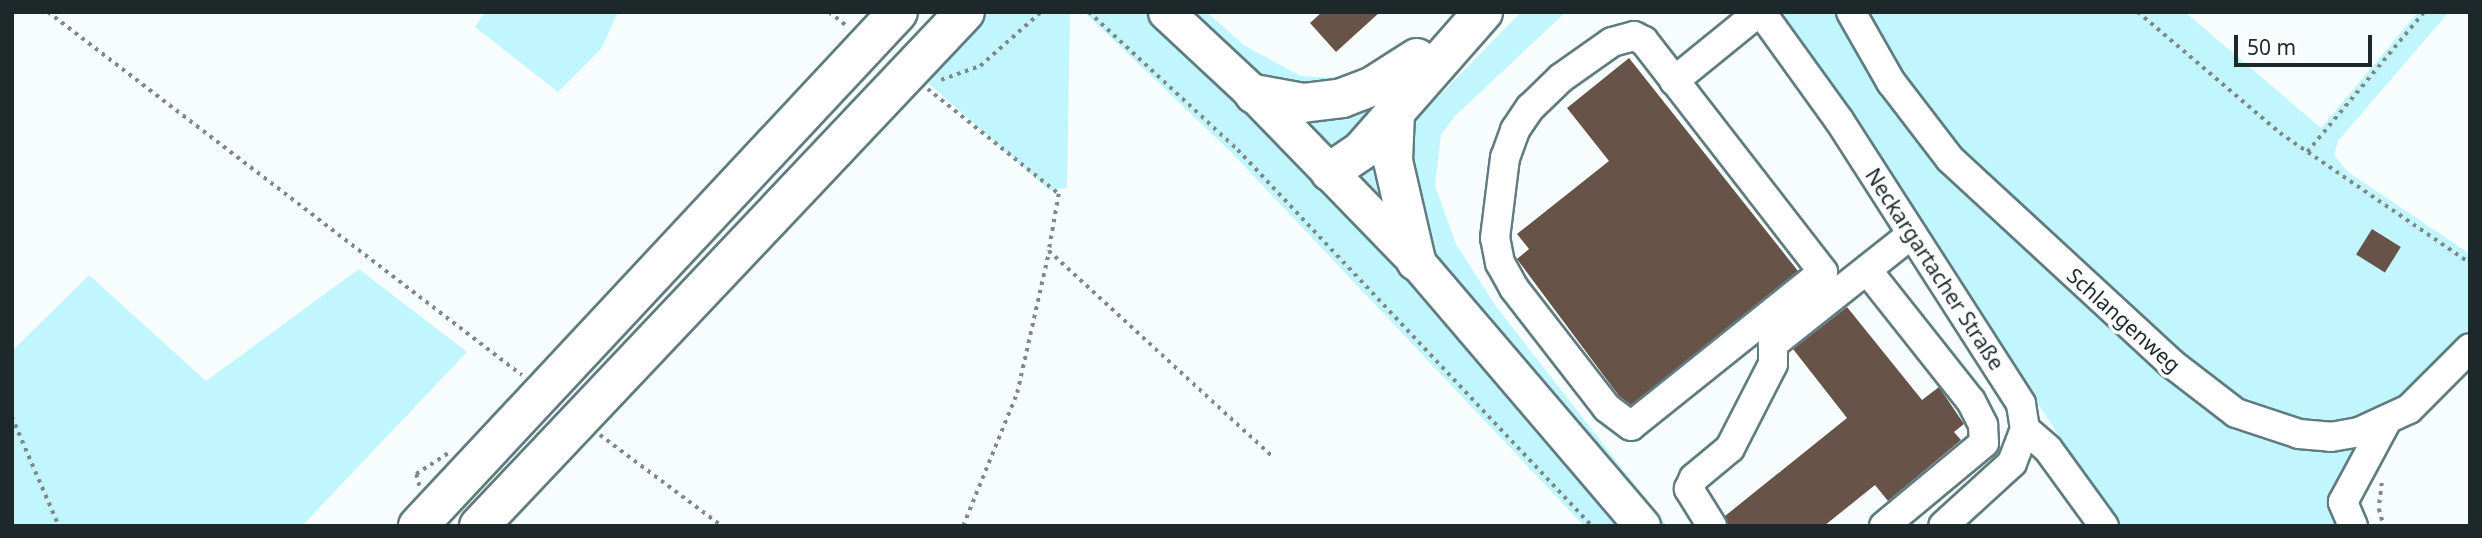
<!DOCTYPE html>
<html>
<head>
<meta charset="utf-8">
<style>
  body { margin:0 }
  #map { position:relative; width:2482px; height:538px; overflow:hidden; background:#f7fdfd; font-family:"Noto Sans",sans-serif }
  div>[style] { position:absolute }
  .green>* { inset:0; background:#c2f6fe }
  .building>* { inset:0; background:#685349; transform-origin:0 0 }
  .path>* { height:3.5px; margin-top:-1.75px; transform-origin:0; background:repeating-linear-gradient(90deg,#80898a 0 3.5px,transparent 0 8.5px) }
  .roads { filter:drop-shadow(2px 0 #607c80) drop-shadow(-2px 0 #607c80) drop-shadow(0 2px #607c80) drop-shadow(0 -2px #607c80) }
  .minor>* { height:28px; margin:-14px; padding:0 14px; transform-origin:14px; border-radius:14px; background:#fff }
  .major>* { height:35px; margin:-17.5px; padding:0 17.5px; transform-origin:17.5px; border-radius:17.5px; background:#fff }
  .highway>* { height:38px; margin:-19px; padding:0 19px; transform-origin:19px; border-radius:19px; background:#fff }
  .bridges { filter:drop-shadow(2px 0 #607c80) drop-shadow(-2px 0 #607c80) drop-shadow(0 2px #607c80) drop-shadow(0 -2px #607c80) }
  .highway-bridge>* { height:38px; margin:-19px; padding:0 19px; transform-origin:19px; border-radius:19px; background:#fff }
  span { translate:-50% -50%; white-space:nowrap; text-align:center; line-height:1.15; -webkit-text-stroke:7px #fff; paint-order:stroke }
  .street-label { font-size:21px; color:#1c2829 }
  .frame { position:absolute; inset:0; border:14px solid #1c2829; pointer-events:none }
  .scale { position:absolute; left:2234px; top:35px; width:138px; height:32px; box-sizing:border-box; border:4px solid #1c2829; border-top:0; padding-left:9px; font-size:21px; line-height:24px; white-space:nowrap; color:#1c2829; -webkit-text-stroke:5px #fff; paint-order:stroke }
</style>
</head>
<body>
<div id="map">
  <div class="green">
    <i style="clip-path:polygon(485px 12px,618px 12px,601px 49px,558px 92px,475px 27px)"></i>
    <i style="clip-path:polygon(989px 12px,1070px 12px,1067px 188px,1049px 190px,926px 81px)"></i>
    <i style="clip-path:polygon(1084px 12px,1207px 12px,1245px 46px,1301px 76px,1332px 78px,1364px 67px,1394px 46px,1439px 96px,1521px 12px,1566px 12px,1455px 116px,1441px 135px,1435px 185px,1456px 244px,1495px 305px,1667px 526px,1584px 526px,1232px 153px)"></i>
    <i style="clip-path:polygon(1781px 12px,2185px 12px,2321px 128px,2418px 12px,2449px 12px,2338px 141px,2334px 155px,2348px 172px,2470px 254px,2470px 335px,2401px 405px,2348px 526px,2118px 526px)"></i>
    <i style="clip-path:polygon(359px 269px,467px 352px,302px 526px,12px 526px,12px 351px,89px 275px,206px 381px)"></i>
  </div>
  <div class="building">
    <i style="clip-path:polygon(1322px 12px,1380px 12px,1336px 52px,1310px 23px)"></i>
    <i style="clip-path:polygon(1629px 58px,1798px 271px,1631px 405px,1619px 396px,1517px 259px,1529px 249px,1517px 234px,1609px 161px,1567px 108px)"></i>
    <i style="left:2372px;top:229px;width:34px;height:30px;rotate:32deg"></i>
    <i style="clip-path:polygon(1847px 307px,1922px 400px,1939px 387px,1964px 424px,1954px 432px,1961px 440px,1888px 501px,1875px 485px,1824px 526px,1729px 526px,1725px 516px,1847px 418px,1793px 349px)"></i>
  </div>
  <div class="path">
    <i style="left:48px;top:12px;width:597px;rotate:37.45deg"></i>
    <i style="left:829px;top:12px;width:23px;rotate:38deg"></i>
    <i style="left:1089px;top:12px;width:203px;rotate:42.8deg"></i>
    <i style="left:1238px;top:150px;width:516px;rotate:46.73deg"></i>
    <i style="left:2138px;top:12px;width:187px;rotate:40.4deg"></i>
    <i style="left:2280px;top:133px;width:230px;rotate:34.4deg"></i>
    <i style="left:941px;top:80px;width:41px;rotate:-19.7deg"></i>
    <i style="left:980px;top:66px;width:81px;rotate:-41.5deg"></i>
    <i style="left:928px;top:89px;width:168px;rotate:38.7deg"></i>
    <i style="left:1059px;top:194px;width:58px;rotate:100deg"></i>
    <i style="left:2307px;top:152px;width:182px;rotate:-50.1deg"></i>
    <i style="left:12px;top:417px;width:119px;rotate:66.7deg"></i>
    <i style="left:600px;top:435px;width:152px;rotate:36.7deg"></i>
    <i style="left:2382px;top:483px;width:26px;rotate:97deg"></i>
    <i style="left:2379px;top:509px;width:18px;rotate:74deg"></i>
    <i style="left:419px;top:486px;width:12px;rotate:-104deg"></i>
    <i style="left:416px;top:474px;width:38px;rotate:-33deg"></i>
    <i style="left:963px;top:526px;width:144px;rotate:-67.9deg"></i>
    <i style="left:1017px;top:393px;width:146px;rotate:-77.3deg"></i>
    <i style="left:1049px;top:251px;width:306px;rotate:42.6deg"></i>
  </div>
  <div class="roads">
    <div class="minor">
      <i style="left:1761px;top:12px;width:133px;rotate:54.2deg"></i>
      <i style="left:1839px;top:120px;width:337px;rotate:57.3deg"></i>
      <i style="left:2021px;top:404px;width:25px;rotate:81deg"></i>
      <i style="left:2025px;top:429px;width:36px;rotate:111deg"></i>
      <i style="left:2012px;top:463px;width:93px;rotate:137.6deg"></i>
      <i style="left:1851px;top:12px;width:81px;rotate:60.3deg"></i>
      <i style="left:1891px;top:82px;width:97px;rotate:52.5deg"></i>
      <i style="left:1950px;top:159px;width:301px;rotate:42.7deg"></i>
      <i style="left:2171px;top:363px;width:82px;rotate:37.6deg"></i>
      <i style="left:2236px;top:413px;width:66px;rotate:18.4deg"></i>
      <i style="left:2299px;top:434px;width:32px;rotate:5deg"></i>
      <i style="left:2331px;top:437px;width:28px;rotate:-10deg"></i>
      <i style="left:2359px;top:432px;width:55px;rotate:-24.7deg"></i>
      <i style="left:2409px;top:409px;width:86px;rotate:-45deg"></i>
      <i style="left:1634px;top:36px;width:11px;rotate:27deg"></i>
      <i style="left:1644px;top:41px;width:292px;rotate:52.2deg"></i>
      <i style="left:1823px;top:272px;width:246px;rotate:141.3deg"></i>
      <i style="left:1631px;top:426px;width:30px;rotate:-143deg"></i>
      <i style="left:1607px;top:408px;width:152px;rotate:-127.8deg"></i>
      <i style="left:1514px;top:288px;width:29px;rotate:-119deg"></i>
      <i style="left:1500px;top:263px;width:25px;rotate:-101deg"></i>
      <i style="left:1495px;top:238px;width:81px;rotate:-82.9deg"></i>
      <i style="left:1505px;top:158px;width:30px;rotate:-70deg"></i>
      <i style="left:1515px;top:130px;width:27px;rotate:-56deg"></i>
      <i style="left:1530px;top:108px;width:43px;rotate:-44.1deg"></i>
      <i style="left:1561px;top:78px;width:62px;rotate:-35.2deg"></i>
      <i style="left:1612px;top:42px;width:23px;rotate:-15deg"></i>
      <i style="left:1674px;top:81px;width:109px;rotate:-39.1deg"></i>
      <i style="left:1867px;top:270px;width:167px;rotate:51.6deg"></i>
      <i style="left:1971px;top:401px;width:27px;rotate:63deg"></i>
      <i style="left:1983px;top:425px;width:18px;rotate:87deg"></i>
      <i style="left:1984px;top:443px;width:130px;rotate:140.3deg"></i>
      <i style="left:2025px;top:429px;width:30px;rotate:41deg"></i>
      <i style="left:2048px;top:449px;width:95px;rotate:54deg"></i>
      <i style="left:1712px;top:526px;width:44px;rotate:-121.9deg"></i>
      <i style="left:1689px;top:489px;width:12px;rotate:-66deg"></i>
      <i style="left:1694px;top:478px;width:47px;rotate:-39.8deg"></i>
      <i style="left:1730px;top:448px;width:94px;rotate:-62.9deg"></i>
      <i style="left:1773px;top:364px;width:20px;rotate:-90deg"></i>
      <i style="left:1773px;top:344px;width:177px;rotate:-38.4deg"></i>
      <i style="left:2353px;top:526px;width:26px;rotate:-113deg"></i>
      <i style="left:2343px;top:502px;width:91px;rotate:-61.7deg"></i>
    </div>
    <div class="major">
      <i style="left:1166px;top:12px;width:120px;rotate:43deg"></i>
      <i style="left:1254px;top:94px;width:233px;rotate:45.9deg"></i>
      <i style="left:1416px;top:261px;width:348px;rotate:49.5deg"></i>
    </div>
    <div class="highway">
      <i style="left:1254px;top:94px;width:50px;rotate:10.4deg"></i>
      <i style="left:1303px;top:103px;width:39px;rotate:-7deg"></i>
      <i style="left:1342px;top:98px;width:33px;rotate:-21deg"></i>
      <i style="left:1373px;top:86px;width:52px;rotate:-32.5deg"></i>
      <i style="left:1395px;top:113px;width:48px;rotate:92.4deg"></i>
      <i style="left:1393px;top:161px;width:103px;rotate:77deg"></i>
      <i style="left:1330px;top:172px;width:37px;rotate:-34deg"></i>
      <i style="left:1361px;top:151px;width:185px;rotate:-48.7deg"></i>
    </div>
  </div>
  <div class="bridges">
    <div class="highway-bridge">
      <i style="left:418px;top:526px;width:703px;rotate:-46.96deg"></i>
      <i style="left:479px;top:526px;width:707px;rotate:-46.6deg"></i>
    </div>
  </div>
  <div class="street-label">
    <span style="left:1935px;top:269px;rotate:57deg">Neckargartacher Straße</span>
    <span style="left:2124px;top:320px;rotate:42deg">Schlangenweg</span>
  </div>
  <div class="frame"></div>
  <div class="scale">50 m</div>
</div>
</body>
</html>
